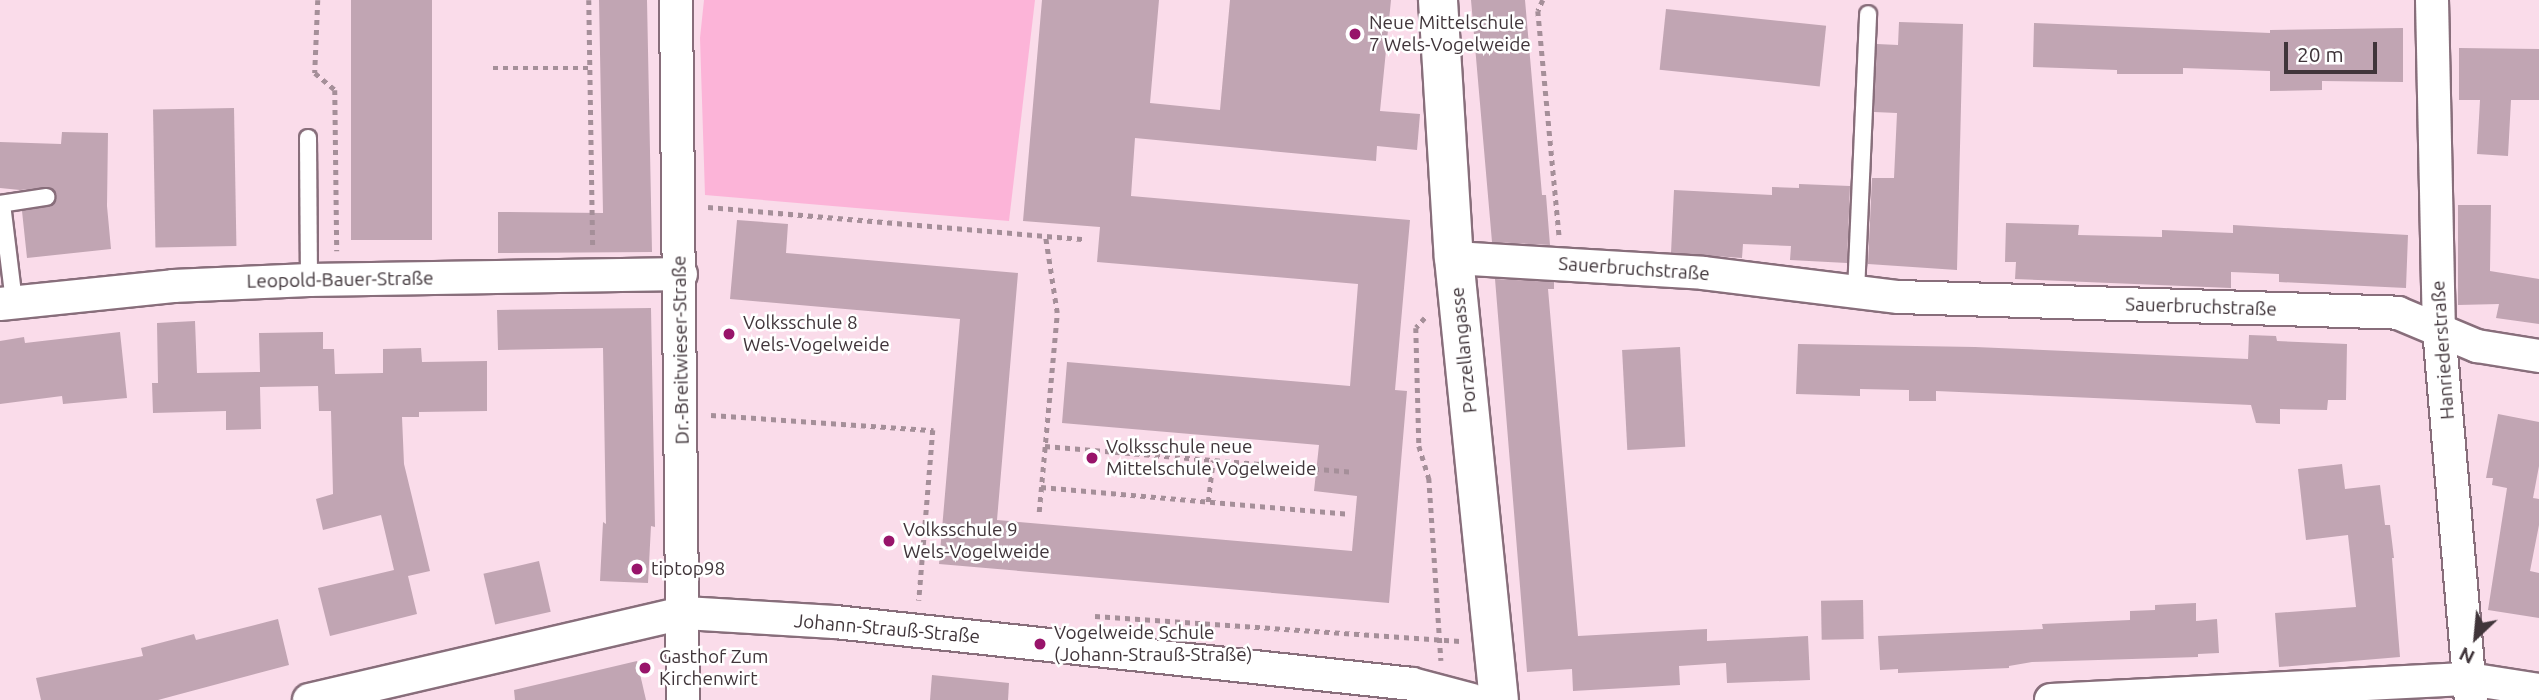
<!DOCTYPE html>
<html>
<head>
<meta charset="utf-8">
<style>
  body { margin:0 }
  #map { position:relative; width:2539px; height:700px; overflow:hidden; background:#fadcea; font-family:Ubuntu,sans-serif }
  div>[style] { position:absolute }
  .green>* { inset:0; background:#fcb4d8 }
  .building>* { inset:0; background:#c1a5b3; transform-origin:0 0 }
  .path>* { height:4.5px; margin-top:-2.25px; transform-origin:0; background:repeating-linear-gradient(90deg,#a58f99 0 5px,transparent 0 10px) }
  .roads { filter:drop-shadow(2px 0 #886e7b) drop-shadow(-2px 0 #886e7b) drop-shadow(0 2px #886e7b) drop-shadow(0 -2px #886e7b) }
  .lane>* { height:16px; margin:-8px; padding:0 8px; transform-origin:8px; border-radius:8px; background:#fff }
  .street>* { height:32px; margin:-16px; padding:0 16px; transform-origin:16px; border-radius:16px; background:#fff }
  .secondary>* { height:38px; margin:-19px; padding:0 19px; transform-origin:19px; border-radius:19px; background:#fff }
  .dots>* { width:19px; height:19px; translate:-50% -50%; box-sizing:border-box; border:4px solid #fff; border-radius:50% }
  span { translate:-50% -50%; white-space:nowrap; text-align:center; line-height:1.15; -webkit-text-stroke:5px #fff; paint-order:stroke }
  .poi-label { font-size:19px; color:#40353a }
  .left { translate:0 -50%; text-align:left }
  .street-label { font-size:19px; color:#40353a }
  .north { position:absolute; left:2441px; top:602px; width:70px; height:70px; -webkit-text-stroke:5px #fff; paint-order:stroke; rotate:206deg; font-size:19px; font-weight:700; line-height:28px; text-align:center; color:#40353a }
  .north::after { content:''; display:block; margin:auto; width:24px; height:32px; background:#40353a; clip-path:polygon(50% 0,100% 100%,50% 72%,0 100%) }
  .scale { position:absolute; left:2284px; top:42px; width:93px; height:32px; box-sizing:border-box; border:4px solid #40353a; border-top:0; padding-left:9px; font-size:21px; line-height:24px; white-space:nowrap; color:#40353a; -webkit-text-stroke:5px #fff; paint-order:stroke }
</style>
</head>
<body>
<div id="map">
  <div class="green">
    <i style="clip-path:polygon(704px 0,1035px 0,1009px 221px,705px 195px,700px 38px)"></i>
  </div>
  <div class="building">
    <i style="left:351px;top:0;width:81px;height:240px"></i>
    <i style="clip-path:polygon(599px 0,647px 0,652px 252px,498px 253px,498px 212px,603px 213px)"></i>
    <i style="clip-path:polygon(1042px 0,1159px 0,1150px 103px,1220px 110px,1230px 0,1391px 0,1380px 111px,1420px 114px,1417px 150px,1377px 146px,1376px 161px,1135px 138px,1131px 196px,1410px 220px,1395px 390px,1407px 391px,1389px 603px,939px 564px,960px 319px,730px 299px,737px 220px,788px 224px,786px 253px,1018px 273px,997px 520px,1352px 551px,1357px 496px,1314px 491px,1319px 445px,1062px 423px,1067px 362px,1350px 386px,1358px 284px,1097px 262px,1100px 227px,1023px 221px)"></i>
    <i style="clip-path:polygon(1471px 0,1525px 0,1542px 195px,1546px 195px,1550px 245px,1492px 242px)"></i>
    <i style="left:1666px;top:9px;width:161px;height:61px;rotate:6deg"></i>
    <i style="clip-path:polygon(1899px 22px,1963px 24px,1957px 270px,1868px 264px,1872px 178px,1894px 178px,1897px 113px,1874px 112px,1877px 44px,1898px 45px)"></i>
    <i style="clip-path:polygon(2034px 23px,2270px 33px,2270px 30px,2403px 28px,2403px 82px,2322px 81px,2322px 90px,2270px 91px,2270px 71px,2183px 68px,2183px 74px,2117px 74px,2117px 70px,2033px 67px)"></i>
    <i style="clip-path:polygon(2459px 48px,2539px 49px,2539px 100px,2511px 100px,2508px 156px,2477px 154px,2480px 100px,2459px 100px)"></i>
    <i style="left:234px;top:108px;width:138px;height:81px;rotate:89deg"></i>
    <i style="clip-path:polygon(62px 132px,108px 133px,107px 206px,111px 249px,27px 258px,22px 211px,52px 206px,56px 195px,49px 187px,20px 190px,0 188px,0 142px,61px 144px)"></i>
    <i style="clip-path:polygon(1799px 184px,1850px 186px,1847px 263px,1790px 260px,1791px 246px,1743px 244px,1742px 258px,1671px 253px,1674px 190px,1772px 195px,1772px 187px,1799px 188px)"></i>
    <i style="clip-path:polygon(2458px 205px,2491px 205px,2490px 271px,2539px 279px,2539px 324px,2496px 318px,2499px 304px,2458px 305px)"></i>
    <i style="clip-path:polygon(2006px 223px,2079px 225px,2078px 235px,2162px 237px,2162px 230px,2233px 233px,2233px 225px,2408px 235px,2406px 288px,2279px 282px,2279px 274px,2231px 272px,2231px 288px,2015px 279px,2016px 262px,2005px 262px)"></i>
    <i style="clip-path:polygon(1495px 279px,1554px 282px,1554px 289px,1548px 289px,1578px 636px,1707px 629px,1707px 641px,1808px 636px,1810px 680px,1727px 683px,1726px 663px,1679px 666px,1680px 685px,1573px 691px,1572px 669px,1527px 672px)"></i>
    <i style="clip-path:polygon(651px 308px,655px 527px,651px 526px,648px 583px,600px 581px,603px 522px,606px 524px,603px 348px,498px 350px,497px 310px)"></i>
    <i style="clip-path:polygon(195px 321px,197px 373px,260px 372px,259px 333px,323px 332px,323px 349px,334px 349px,335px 374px,383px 373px,383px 349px,421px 348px,422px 362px,487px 361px,487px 411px,419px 412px,419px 417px,402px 417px,404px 464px,430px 571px,408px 576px,417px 614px,330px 636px,318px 588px,394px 570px,381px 515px,323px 530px,316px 499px,333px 494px,331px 411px,319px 411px,318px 386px,260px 387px,261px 429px,226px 430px,226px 411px,153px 413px,152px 383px,158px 383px,157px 323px)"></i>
    <i style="clip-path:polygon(120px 332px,127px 398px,63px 404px,62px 396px,0 404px,0 341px,24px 337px,25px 343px)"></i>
    <i style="clip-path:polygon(2249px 335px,2276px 336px,2277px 341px,2347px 344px,2346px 400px,2328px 400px,2327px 410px,2280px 409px,2280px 424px,2256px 423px,2251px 405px,1936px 391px,1936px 401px,1909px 401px,1909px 390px,1860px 389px,1860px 396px,1796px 394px,1798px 344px,1975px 347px,2248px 359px)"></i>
    <i style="left:1680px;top:347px;width:100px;height:58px;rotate:87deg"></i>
    <i style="clip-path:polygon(2498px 414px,2539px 422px,2539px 466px,2533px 498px,2539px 499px,2539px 525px,2530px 571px,2539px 573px,2539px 618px,2488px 610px,2507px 488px,2492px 485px,2493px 478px,2486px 478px)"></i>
    <i style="clip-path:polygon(2342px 464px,2345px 489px,2380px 485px,2385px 525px,2390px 525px,2394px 558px,2392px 558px,2400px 657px,2279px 667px,2275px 613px,2356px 607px,2348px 535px,2306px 540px,2298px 469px)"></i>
    <i style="left:539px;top:561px;width:52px;height:57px;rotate:77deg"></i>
    <i style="left:1863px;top:600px;width:39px;height:42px;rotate:89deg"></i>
    <i style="clip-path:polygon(2196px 603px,2196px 621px,2217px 619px,2219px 653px,2198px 654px,2198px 657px,2032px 662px,2009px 666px,2009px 668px,1898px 673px,1898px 669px,1880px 670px,1878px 636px,2043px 629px,2042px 624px,2130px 620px,2130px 611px,2155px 610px,2155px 605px)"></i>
    <i style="clip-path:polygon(278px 619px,289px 665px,158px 700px,41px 700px,36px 678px,143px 656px,141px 648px,194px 634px,196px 640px)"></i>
    <i style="clip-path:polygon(637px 661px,646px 700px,515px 700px,514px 690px)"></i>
    <i style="clip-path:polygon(932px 675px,1009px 683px,1008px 700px,930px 700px)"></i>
  </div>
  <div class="path">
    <i style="left:318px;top:0;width:73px;rotate:92.4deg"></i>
    <i style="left:315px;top:73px;width:26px;rotate:40deg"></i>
    <i style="left:335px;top:90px;width:161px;rotate:89.3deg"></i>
    <i style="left:589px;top:0;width:246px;rotate:89.1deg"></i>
    <i style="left:1543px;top:0;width:12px;rotate:114deg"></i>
    <i style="left:1538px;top:11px;width:225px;rotate:84.6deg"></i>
    <i style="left:493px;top:68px;width:97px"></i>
    <i style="left:708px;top:207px;width:378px;rotate:4.9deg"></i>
    <i style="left:1425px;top:318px;width:13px;rotate:132deg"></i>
    <i style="left:1416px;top:328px;width:118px;rotate:88.5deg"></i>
    <i style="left:1419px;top:446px;width:34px;rotate:73deg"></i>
    <i style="left:1429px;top:478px;width:183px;rotate:86.2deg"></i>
    <i style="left:711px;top:415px;width:223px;rotate:3.9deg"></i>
    <i style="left:933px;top:430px;width:171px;rotate:94.7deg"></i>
    <i style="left:1045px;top:446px;width:308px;rotate:4.8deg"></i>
    <i style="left:1041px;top:487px;width:308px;rotate:5deg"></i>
    <i style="left:1208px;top:502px;width:42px;rotate:-83.2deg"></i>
    <i style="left:1039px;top:512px;width:200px;rotate:-84.8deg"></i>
    <i style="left:1057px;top:313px;width:79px;rotate:-98.7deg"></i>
    <i style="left:1095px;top:616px;width:366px;rotate:3.9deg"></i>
  </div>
  <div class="roads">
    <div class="lane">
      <i style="left:308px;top:138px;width:142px;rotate:89.6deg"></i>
      <i style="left:0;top:204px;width:47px;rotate:-8.7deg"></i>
      <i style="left:2px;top:204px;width:99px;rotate:83deg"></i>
      <i style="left:1856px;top:292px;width:278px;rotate:-87.5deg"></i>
    </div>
    <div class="street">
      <i style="left:676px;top:0;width:700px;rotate:89.43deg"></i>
      <i style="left:2432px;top:0;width:329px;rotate:88.8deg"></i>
      <i style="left:2439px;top:329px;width:372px;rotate:85.1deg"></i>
      <i style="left:1454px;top:258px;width:249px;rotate:3.4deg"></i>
      <i style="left:1703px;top:273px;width:197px;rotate:7deg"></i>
      <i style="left:1899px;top:297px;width:499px;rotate:1.8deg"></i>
      <i style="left:2398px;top:313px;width:86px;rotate:22.7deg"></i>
      <i style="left:2477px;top:346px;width:63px;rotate:9.2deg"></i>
      <i style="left:0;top:304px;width:174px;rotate:-5.9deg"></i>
      <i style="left:173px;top:286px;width:136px;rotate:-2.5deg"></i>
      <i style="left:309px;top:280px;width:372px;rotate:-0.9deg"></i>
      <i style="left:309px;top:700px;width:385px;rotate:-13.1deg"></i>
      <i style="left:684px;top:613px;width:151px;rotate:3.4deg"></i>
      <i style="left:835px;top:622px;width:580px;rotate:6.13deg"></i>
      <i style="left:1412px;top:684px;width:62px;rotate:14.9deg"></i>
      <i style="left:2051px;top:700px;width:419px;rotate:-2.9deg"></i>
      <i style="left:2469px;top:679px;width:71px;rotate:8.9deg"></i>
    </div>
    <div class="secondary">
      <i style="left:1438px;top:0;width:258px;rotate:86.5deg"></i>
      <i style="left:1454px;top:258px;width:444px;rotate:84.2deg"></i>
    </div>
  </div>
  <div class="dots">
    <i style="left:1355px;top:34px;background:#98146a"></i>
    <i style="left:729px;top:334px;background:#98146a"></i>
    <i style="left:1092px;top:458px;background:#98146a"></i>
    <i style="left:889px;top:541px;background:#98146a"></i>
    <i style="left:637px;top:569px;background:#98146a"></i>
    <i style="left:1040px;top:644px;background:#98146a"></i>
    <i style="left:645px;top:668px;background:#98146a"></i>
  </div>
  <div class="poi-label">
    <span class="left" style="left:1369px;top:34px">Neue Mittelschule<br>7 Wels-Vogelweide</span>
    <span class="left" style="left:743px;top:334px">Volksschule 8<br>Wels-Vogelweide</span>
    <span class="left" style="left:1106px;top:458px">Volksschule neue<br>Mittelschule Vogelweide</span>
    <span class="left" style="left:903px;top:541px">Volksschule 9<br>Wels-Vogelweide</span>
    <span class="left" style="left:651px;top:569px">tiptop98</span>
    <span class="left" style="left:1054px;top:644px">Vogelweide Schule<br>(Johann-Strauß-Straße)</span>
    <span class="left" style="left:659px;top:668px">Gasthof Zum<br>Kirchenwirt</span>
  </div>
  <div class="street-label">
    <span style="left:1634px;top:269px;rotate:4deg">Sauerbruchstraße</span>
    <span style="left:340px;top:280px;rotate:-1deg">Leopold-Bauer-Straße</span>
    <span style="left:2201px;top:307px;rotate:2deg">Sauerbruchstraße</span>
    <span style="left:681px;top:350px;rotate:-91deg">Dr.-Breitwieser-Straße</span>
    <span style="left:1464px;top:350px;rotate:-96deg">Porzellangasse</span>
    <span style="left:2443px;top:350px;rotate:-94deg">Hanriederstraße</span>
    <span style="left:887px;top:629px;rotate:5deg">Johann-Strauß-Straße</span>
  </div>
  <div class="north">N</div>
  <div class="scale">20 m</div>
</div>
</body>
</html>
